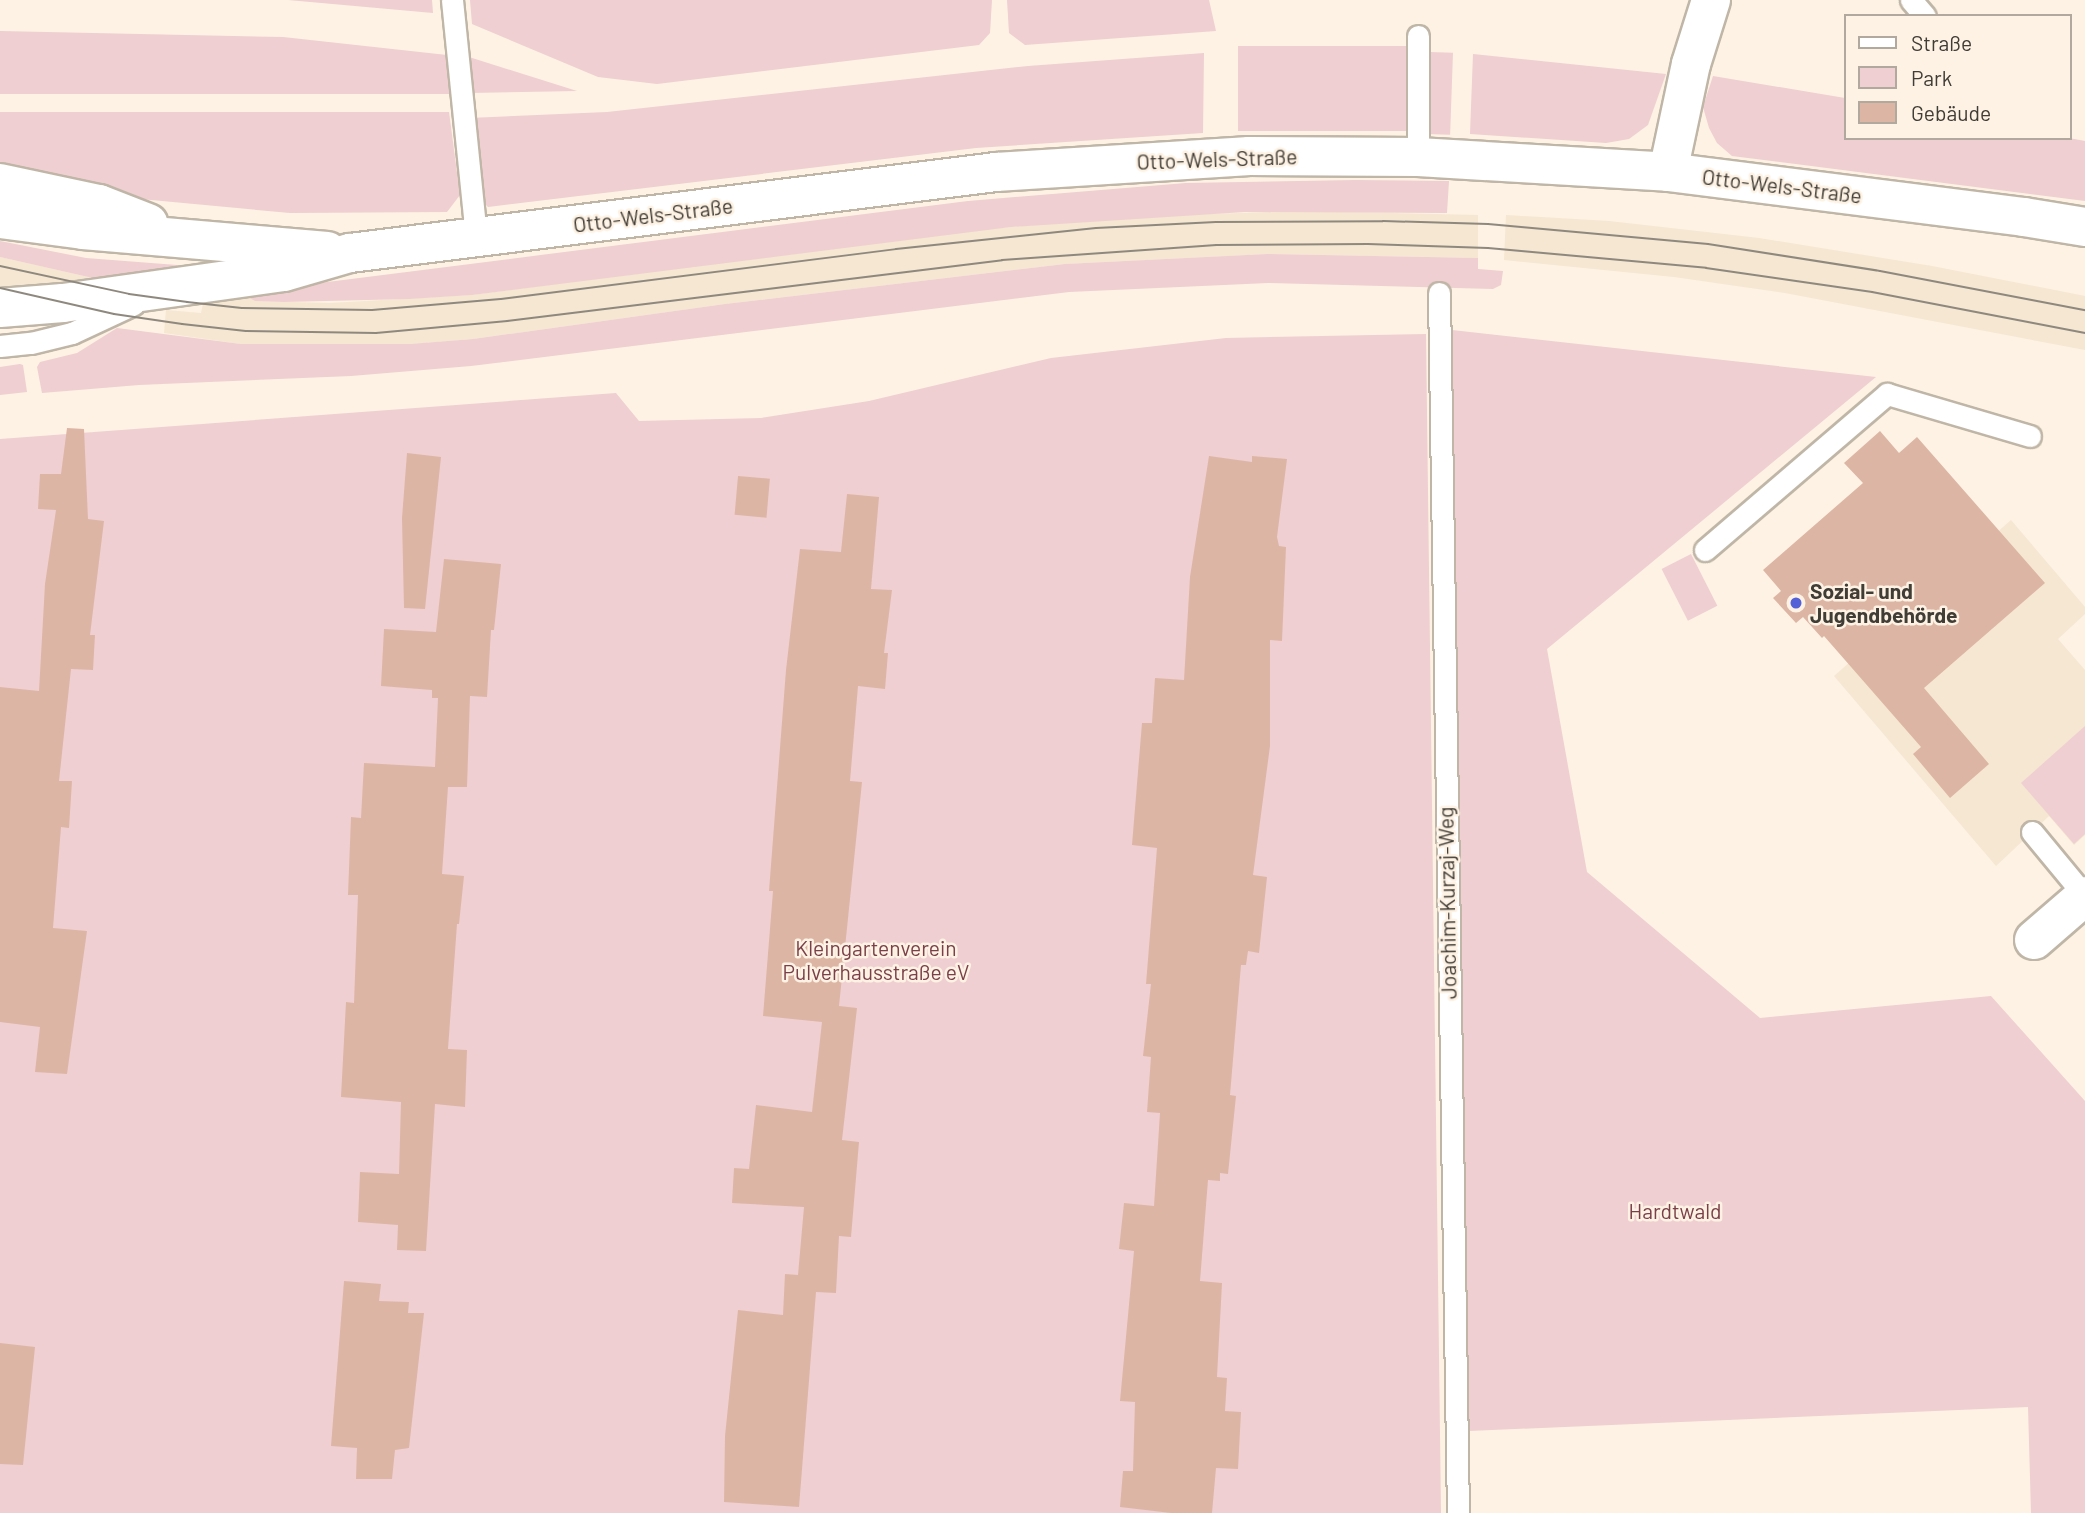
<!DOCTYPE html>
<html>
<head>
<meta charset="utf-8">
<style>
  body { margin:0 }
  #map { position:relative; width:2085px; height:1513px; overflow:hidden; background:#fdf2e3; font-family:Barlow,sans-serif }
  div>[style] { position:absolute }
  .built>* { inset:0; background:#f5e7d1 }
  .green>* { inset:0; background:#efcfd2; transform-origin:0 0 }
  .building>* { inset:0; background:#ddb5a4; transform-origin:0 0 }
  .roads { filter:drop-shadow(2px 0 #c0b6a7) drop-shadow(-2px 0 #c0b6a7) drop-shadow(0 2px #c0b6a7) drop-shadow(0 -2px #c0b6a7) }
  .lane>* { height:21px; margin:-10.5px; padding:0 10.5px; transform-origin:10.5px; border-radius:10.5px; background:#fff }
  .street>* { height:38px; margin:-19px; padding:0 19px; transform-origin:19px; border-radius:19px; background:#fff }
  .secondary>* { height:38px; margin:-19px; padding:0 19px; transform-origin:19px; border-radius:19px; background:#fff }
  .tram>* { height:2px; margin:-1px; padding:0 1px; transform-origin:1px; border-radius:1px; background:#8f887e }
  .dots>* { width:19px; height:19px; translate:-50% -50%; box-sizing:border-box; border:4px solid #fdf2e3; border-radius:50% }
  span { translate:-50% -50%; white-space:nowrap; text-align:center; line-height:1.15; -webkit-text-stroke:5px #fdf2e3; paint-order:stroke }
  .street-label { font-size:21px; color:#403c36 }
  .poi-label { font-size:21px; color:#403c36; font-weight:700 }
  .left { translate:0 -50%; text-align:left }
  .park-label { font-size:21px; color:#7a3f48 }
  .legend { position:absolute; left:1844px; top:14px; width:228px; height:126px; box-sizing:border-box; background:#fdf2e3; border:2px solid #b1a99e; margin:0; padding:9px 12px; list-style:none; font-size:21px; color:#403c36 }
  .legend li { display:flex; align-items:center; gap:14px; height:35px }
  .legend b { width:35px; border:2px solid #b1a99e }
</style>
</head>
<body>
<div id="map">
  <div class="built">
    <i style="clip-path:polygon(1302px 211px,1478px 215px,1478px 258px,1267px 254px,1065px 264px,725px 304px,473px 339px,410px 344px,241px 344px,164px 333px,166px 310px,201px 313px,205px 295px,240px 293px,255px 301px,330px 303px,471px 295px,951px 232px,1142px 216px)"></i>
    <i style="clip-path:polygon(1506px 215px,1609px 221px,1759px 238px,1932px 266px,2085px 296px,2085px 350px,1785px 293px,1674px 277px,1504px 260px)"></i>
    <i style="clip-path:polygon(0 257px,106px 281px,0 294px)"></i>
    <i style="clip-path:polygon(2011px 520px,2085px 607px,2085px 614px,2058px 639px,2085px 670px,2085px 835px,2074px 845px,2049px 816px,1996px 866px,1834px 676px)"></i>
  </div>
  <div class="green">
    <i style="clip-path:polygon(288px 0,432px 0,433px 13px)"></i>
    <i style="clip-path:polygon(470px 0,992px 0,990px 33px,979px 45px,657px 84px,598px 77px,472px 24px)"></i>
    <i style="clip-path:polygon(1007px 0,1209px 0,1216px 31px,1025px 45px,1009px 33px)"></i>
    <i style="clip-path:polygon(0 31px,283px 37px,447px 55px,450px 94px,0 94px)"></i>
    <i style="left:1406px;top:46px;width:85px;height:168px;rotate:90deg"></i>
    <i style="left:1429px;top:52px;width:24px;height:82px;rotate:2deg"></i>
    <i style="clip-path:polygon(1204px 53px,1203px 133px,976px 148px,488px 207px,480px 199px,469px 118px,607px 112px,1028px 66px)"></i>
    <i style="clip-path:polygon(1473px 54px,1666px 74px,1648px 125px,1629px 139px,1606px 143px,1470px 134px)"></i>
    <i style="clip-path:polygon(469px 57px,577px 91px,469px 93px)"></i>
    <i style="clip-path:polygon(1713px 76px,1845px 98px,1845px 138px,2069px 138px,2085px 141px,2085px 201px,1732px 156px,1717px 143px,1709px 128px,1703px 107px)"></i>
    <i style="clip-path:polygon(0 112px,449px 112px,460px 195px,447px 212px,290px 213px,130px 198px,0 172px)"></i>
    <i style="clip-path:polygon(1356px 180px,1449px 181px,1447px 213px,1245px 212px,1011px 227px,472px 295px,409px 299px,284px 302px,255px 301px,240px 293px,968px 201px,1186px 183px)"></i>
    <i style="clip-path:polygon(0 241px,86px 258px,177px 265px,179px 269px,106px 281px,0 257px)"></i>
    <i style="clip-path:polygon(1267px 254px,1478px 258px,1478px 269px,1503px 271px,1501px 285px,1493px 289px,1268px 283px,1069px 292px,471px 366px,351px 376px,139px 385px,42px 393px,37px 367px,40px 362px,77px 353px,117px 328px,241px 344px,410px 344px,473px 339px,725px 304px,1065px 264px)"></i>
    <i style="clip-path:polygon(1443px 329px,1876px 377px,1547px 649px,1587px 872px,1760px 1018px,1991px 996px,2085px 1101px,2085px 1513px,2031px 1513px,2028px 1407px,1469px 1431px)"></i>
    <i style="clip-path:polygon(1426px 334px,1441px 1513px,0 1513px,0 439px,616px 393px,639px 421px,761px 418px,869px 401px,1051px 358px,1226px 338px)"></i>
    <i style="clip-path:polygon(20px 364px,23px 365px,27px 392px,0 395px,0 367px)"></i>
    <i style="left:1691px;top:554px;width:58px;height:33px;rotate:63deg"></i>
    <i style="clip-path:polygon(2085px 726px,2085px 834px,2074px 844px,2021px 783px)"></i>
  </div>
  <div class="building">
    <i style="clip-path:polygon(67px 428px,84px 429px,88px 519px,104px 521px,90px 635px,95px 635px,93px 670px,71px 669px,59px 781px,72px 781px,69px 828px,61px 827px,53px 928px,87px 931px,67px 1074px,35px 1072px,40px 1027px,0 1022px,0 687px,39px 691px,45px 584px,56px 510px,38px 509px,40px 474px,61px 474px)"></i>
    <i style="clip-path:polygon(1880px 431px,1899px 453px,1917px 437px,2045px 583px,1924px 688px,1989px 764px,1950px 798px,1913px 754px,1921px 747px,1824px 636px,1822px 638px,1803px 617px,1796px 623px,1773px 598px,1781px 591px,1763px 570px,1863px 483px,1844px 463px)"></i>
    <i style="clip-path:polygon(407px 453px,441px 457px,425px 609px,404px 608px,402px 518px)"></i>
    <i style="clip-path:polygon(1209px 456px,1252px 462px,1252px 456px,1287px 459px,1277px 537px,1279px 546px,1286px 547px,1282px 641px,1270px 640px,1270px 746px,1253px 875px,1267px 877px,1259px 953px,1248px 951px,1246px 965px,1241px 965px,1230px 1095px,1236px 1096px,1228px 1174px,1220px 1173px,1220px 1181px,1208px 1180px,1200px 1281px,1222px 1283px,1217px 1377px,1227px 1378px,1225px 1411px,1241px 1412px,1238px 1469px,1216px 1468px,1212px 1513px,1171px 1513px,1120px 1507px,1123px 1471px,1133px 1471px,1135px 1402px,1120px 1401px,1134px 1251px,1119px 1249px,1124px 1203px,1154px 1206px,1160px 1113px,1147px 1112px,1151px 1057px,1143px 1056px,1151px 984px,1146px 984px,1157px 848px,1132px 845px,1142px 723px,1152px 723px,1155px 678px,1184px 680px,1190px 577px)"></i>
    <i style="left:738px;top:476px;width:32px;height:39px;rotate:5deg"></i>
    <i style="clip-path:polygon(847px 494px,879px 497px,871px 589px,892px 590px,884px 653px,888px 653px,885px 689px,858px 686px,850px 781px,862px 782px,839px 1006px,857px 1008px,842px 1140px,859px 1142px,851px 1237px,839px 1236px,836px 1293px,816px 1292px,799px 1507px,724px 1502px,725px 1436px,738px 1310px,783px 1315px,785px 1274px,798px 1275px,804px 1207px,732px 1203px,734px 1168px,749px 1169px,756px 1105px,812px 1112px,822px 1022px,763px 1016px,773px 891px,769px 891px,786px 670px,800px 549px,841px 552px)"></i>
    <i style="clip-path:polygon(444px 559px,501px 564px,494px 630px,491px 630px,487px 697px,470px 696px,467px 787px,448px 787px,442px 874px,464px 876px,459px 924px,457px 924px,448px 1049px,467px 1050px,465px 1107px,435px 1104px,426px 1251px,397px 1250px,398px 1225px,358px 1222px,360px 1172px,399px 1174px,401px 1102px,341px 1097px,346px 1002px,354px 1003px,358px 895px,348px 895px,351px 817px,361px 818px,364px 763px,435px 767px,438px 698px,432px 698px,432px 690px,381px 686px,384px 629px,436px 632px)"></i>
    <i style="clip-path:polygon(344px 1281px,381px 1284px,379px 1301px,409px 1302px,408px 1313px,424px 1313px,409px 1448px,395px 1450px,392px 1479px,356px 1479px,357px 1448px,331px 1446px)"></i>
    <i style="clip-path:polygon(0 1343px,35px 1347px,23px 1465px,0 1464px)"></i>
  </div>
  <div class="roads">
    <div class="lane">
      <i style="left:452px;top:0;width:238px;rotate:84.2deg"></i>
      <i style="left:1911px;top:0;width:21px;rotate:49deg"></i>
      <i style="left:1418px;top:157px;width:121px;rotate:-90deg"></i>
      <i style="left:1439px;top:293px;width:1220px;rotate:89.11deg"></i>
      <i style="left:0;top:346px;width:31px;rotate:-6deg"></i>
      <i style="left:31px;top:343px;width:42px;rotate:-13.7deg"></i>
      <i style="left:72px;top:333px;width:68px;rotate:-25.1deg"></i>
      <i style="left:1705px;top:550px;width:240px;rotate:-40.6deg"></i>
      <i style="left:1887px;top:394px;width:149px;rotate:16.4deg"></i>
      <i style="left:2032px;top:832px;width:83px;rotate:50.4deg"></i>
    </div>
    <div class="street">
      <i style="left:1668px;top:172px;width:110px;rotate:-78deg"></i>
      <i style="left:1691px;top:64px;width:67px;rotate:-72.6deg"></i>
      <i style="left:2034px;top:940px;width:67px;rotate:-40.8deg"></i>
    </div>
    <div class="secondary">
      <i style="left:0;top:183px;width:101px;rotate:12deg"></i>
      <i style="left:99px;top:204px;width:53px;rotate:21.2deg"></i>
      <i style="left:0;top:219px;width:84px;rotate:7.5deg"></i>
      <i style="left:83px;top:230px;width:245px;rotate:4.9deg"></i>
      <i style="left:0;top:308px;width:63px;rotate:-4.5deg"></i>
      <i style="left:63px;top:303px;width:223px;rotate:-8deg"></i>
      <i style="left:284px;top:272px;width:69px;rotate:-16.1deg"></i>
      <i style="left:350px;top:253px;width:651px;rotate:-7.15deg"></i>
      <i style="left:996px;top:172px;width:254px;rotate:-3.6deg"></i>
      <i style="left:1249px;top:156px;width:169px;rotate:0.3deg"></i>
      <i style="left:1418px;top:157px;width:250px;rotate:3.4deg"></i>
      <i style="left:1668px;top:172px;width:359px;rotate:7.2deg"></i>
      <i style="left:2024px;top:217px;width:62px;rotate:9.3deg"></i>
    </div>
  </div>
  <div class="tram">
    <i style="left:0;top:266px;width:132px;rotate:12.2deg"></i>
    <i style="left:129px;top:294px;width:59px;rotate:7.9deg"></i>
    <i style="left:187px;top:302px;width:55px;rotate:6.2deg"></i>
    <i style="left:242px;top:308px;width:130px;rotate:0.9deg"></i>
    <i style="left:372px;top:310px;width:129px;rotate:-4.9deg"></i>
    <i style="left:501px;top:299px;width:398px;rotate:-7.2deg"></i>
    <i style="left:896px;top:249px;width:201px;rotate:-6deg"></i>
    <i style="left:1096px;top:228px;width:120px;rotate:-2.9deg"></i>
    <i style="left:1216px;top:222px;width:167px;rotate:-0.3deg"></i>
    <i style="left:1383px;top:221px;width:105px;rotate:1.6deg"></i>
    <i style="left:1488px;top:224px;width:221px;rotate:5.2deg"></i>
    <i style="left:1708px;top:244px;width:174px;rotate:8.9deg"></i>
    <i style="left:1880px;top:271px;width:209px;rotate:10.8deg"></i>
    <i style="left:0;top:288px;width:117px;rotate:12.8deg"></i>
    <i style="left:114px;top:314px;width:69px;rotate:8.4deg"></i>
    <i style="left:182px;top:324px;width:64px;rotate:6.2deg"></i>
    <i style="left:246px;top:331px;width:130px;rotate:0.9deg"></i>
    <i style="left:376px;top:333px;width:132px;rotate:-5.2deg"></i>
    <i style="left:507px;top:321px;width:499px;rotate:-7deg"></i>
    <i style="left:1002px;top:260px;width:215px;rotate:-4deg"></i>
    <i style="left:1216px;top:245px;width:152px;rotate:-0.4deg"></i>
    <i style="left:1368px;top:244px;width:120px;rotate:1.9deg"></i>
    <i style="left:1488px;top:248px;width:219px;rotate:5.2deg"></i>
    <i style="left:1706px;top:268px;width:168px;rotate:8.2deg"></i>
    <i style="left:1872px;top:292px;width:217px;rotate:10.9deg"></i>
  </div>
  <div class="dots">
    <i style="left:1796px;top:603px;background:#5460d7"></i>
  </div>
  <div class="street-label">
    <span style="left:1217px;top:159px;rotate:-2deg">Otto-Wels-Straße</span>
    <span style="left:1782px;top:186px;rotate:7deg">Otto-Wels-Straße</span>
    <span style="left:653px;top:215px;rotate:-7deg">Otto-Wels-Straße</span>
    <span style="left:1447px;top:903px;rotate:-91deg">Joachim-Kurzaj-Weg</span>
  </div>
  <div class="poi-label">
    <span class="left" style="left:1810px;top:603px">Sozial- und<br>Jugendbehörde</span>
  </div>
  <div class="park-label">
    <span style="left:876px;top:960px">Kleingartenverein<br>Pulverhausstraße eV</span>
    <span style="left:1675px;top:1211px">Hardtwald</span>
  </div>
  <ul class="legend">
  <li><b style="height:9px;background:#fff"></b>Straße</li>
  <li><b style="height:19px;background:#efcfd2"></b>Park</li>
  <li><b style="height:19px;background:#ddb5a4"></b>Gebäude</li>
  </ul>
</div>
</body>
</html>
